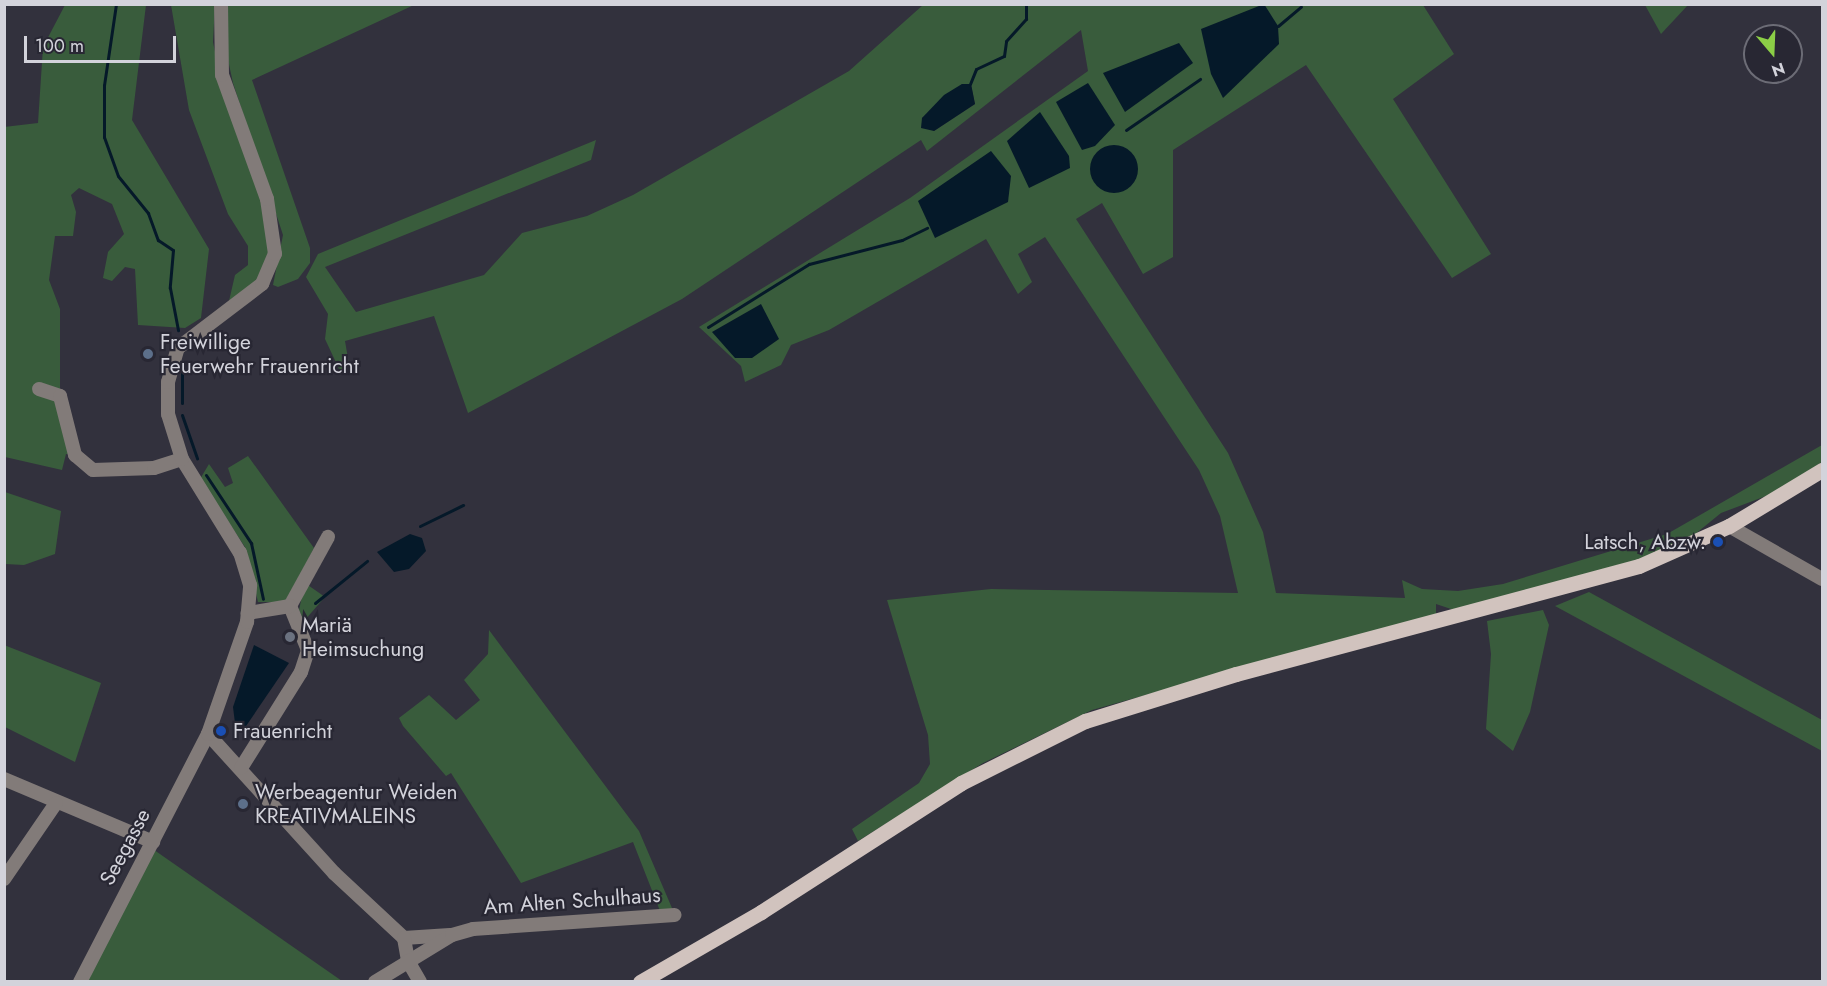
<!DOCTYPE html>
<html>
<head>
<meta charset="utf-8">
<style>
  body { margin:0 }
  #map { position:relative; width:1827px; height:986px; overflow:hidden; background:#32313d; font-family:Jost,sans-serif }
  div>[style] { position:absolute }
  .green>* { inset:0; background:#395c3c }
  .water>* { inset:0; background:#051929 }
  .round { border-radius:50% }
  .stream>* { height:3px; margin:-1.5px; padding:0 1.5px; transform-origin:1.5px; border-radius:1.5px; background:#051929 }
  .minor>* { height:14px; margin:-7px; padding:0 7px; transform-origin:7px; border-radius:7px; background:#827b79 }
  .major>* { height:15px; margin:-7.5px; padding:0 7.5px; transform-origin:7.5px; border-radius:7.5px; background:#d1c3be }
  .dots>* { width:16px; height:16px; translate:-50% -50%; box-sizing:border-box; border:3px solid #282733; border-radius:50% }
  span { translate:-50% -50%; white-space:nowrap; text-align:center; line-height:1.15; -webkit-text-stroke:4.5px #282733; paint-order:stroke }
  .poi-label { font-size:21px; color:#d3d3db }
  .left { translate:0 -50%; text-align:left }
  .right { translate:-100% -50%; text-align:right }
  .street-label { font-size:21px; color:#d3d3db }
  .frame { position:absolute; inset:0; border:6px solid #d3d3db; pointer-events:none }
  .north { position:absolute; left:1743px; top:24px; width:60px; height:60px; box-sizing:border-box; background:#282733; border:2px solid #6c6c76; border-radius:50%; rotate:161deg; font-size:16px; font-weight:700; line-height:24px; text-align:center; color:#d3d3db }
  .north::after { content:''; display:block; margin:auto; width:21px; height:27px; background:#8bce46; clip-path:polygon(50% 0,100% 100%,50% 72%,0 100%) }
  .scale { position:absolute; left:24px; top:36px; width:152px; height:27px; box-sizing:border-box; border:3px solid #d3d3db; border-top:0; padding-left:8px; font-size:18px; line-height:21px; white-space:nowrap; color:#d3d3db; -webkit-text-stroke:4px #282733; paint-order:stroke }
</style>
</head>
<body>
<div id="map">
  <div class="green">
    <i style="clip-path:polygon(65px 5px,146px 5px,132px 120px,209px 249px,201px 318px,185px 328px,138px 325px,135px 269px,125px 267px,112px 281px,103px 278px,108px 252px,124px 234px,112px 204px,79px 188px,71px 195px,76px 212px,73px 236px,55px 236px,49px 280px,60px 309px,60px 395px,75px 455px,66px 454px,62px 470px,5px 457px,4px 127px,38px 123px,43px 47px)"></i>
    <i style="clip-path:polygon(171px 5px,215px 5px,213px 42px,223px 92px,267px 213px,271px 240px,265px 270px,249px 291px,229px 301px,235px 275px,248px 265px,248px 246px,228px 214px,189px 110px)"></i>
    <i style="clip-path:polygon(228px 5px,414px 5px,252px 80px,310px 248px,310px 263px,298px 279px,278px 287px,273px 285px,283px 235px,233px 83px,227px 55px)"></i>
    <i style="clip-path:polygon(evenodd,923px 5px,1423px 5px,1454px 54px,1393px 99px,1491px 254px,1452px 278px,1306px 65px,1173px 150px,1173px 257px,1143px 274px,1102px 203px,1076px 219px,1228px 453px,1263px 532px,1276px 593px,1405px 598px,1402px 580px,1422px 589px,1458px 591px,1503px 584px,1667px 534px,1822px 445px,1822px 462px,1774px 493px,1721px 513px,1694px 535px,1637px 560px,1454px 610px,1436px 604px,1436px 614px,1092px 710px,983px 763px,858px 841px,852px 829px,919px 783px,930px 764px,928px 735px,887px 600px,991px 589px,1238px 593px,1220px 516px,1199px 470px,1045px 237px,1018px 254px,1032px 282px,1018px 294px,986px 239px,829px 330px,791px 345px,781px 365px,745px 382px,741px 366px,699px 327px,910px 198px,1088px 71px,1081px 30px,927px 151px,921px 140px,682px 299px,468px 413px,434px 316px,345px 341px,350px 370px,340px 371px,325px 339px,328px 314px,306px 277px,318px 254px,596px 140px,591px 160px,325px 267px,356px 312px,484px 275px,522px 233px,587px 216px,633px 195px,849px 71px,923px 5px,962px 84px,971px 84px,975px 104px,934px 131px,922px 118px,962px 84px)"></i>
    <i style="clip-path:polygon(1645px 5px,1688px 5px,1661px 34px)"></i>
    <i style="clip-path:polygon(248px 456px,314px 548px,286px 602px,258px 602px,245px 547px,200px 479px,209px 464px,225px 487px,233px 483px,228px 468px)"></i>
    <i style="clip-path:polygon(5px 492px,61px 511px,55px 554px,24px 565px,5px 564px)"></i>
    <i style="clip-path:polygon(305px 583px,325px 597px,304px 621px,299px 610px)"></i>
    <i style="clip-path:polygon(1589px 592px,1822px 720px,1822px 751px,1555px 606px)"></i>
    <i style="clip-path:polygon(1543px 610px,1549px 625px,1530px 712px,1513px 751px,1486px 729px,1491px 654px,1487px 621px)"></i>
    <i style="clip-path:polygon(489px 630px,639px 831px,675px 915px,662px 916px,633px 842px,521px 883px,451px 773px,446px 776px,403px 726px,399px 718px,429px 695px,456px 720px,480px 700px,464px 680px,488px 654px)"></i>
    <i style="clip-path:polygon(4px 645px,101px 683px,75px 762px,5px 727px)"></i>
    <i style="clip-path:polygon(147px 845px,342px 981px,87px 982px)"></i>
  </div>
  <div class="water">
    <i style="clip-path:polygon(1264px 4px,1278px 26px,1279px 44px,1223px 98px,1211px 74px,1201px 29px)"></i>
    <i style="clip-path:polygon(1179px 43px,1193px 63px,1125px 112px,1103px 73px)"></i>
    <i style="clip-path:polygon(1088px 83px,1115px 125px,1095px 146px,1082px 150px,1056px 102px)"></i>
    <i style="clip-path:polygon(962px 84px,971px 84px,975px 104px,934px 131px,921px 128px,922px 118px,944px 95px)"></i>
    <i style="clip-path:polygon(1040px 112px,1069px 156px,1070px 168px,1029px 188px,1007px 141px)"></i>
    <i class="round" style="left:1090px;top:145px;width:48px;height:48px"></i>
    <i style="clip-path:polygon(991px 151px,1011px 176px,1008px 202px,935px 238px,918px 201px)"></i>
    <i style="clip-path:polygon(761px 304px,779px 339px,752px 358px,735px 358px,712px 332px)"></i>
    <i style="clip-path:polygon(410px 534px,422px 538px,426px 551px,409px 569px,394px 572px,377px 552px)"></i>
    <i style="clip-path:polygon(254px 645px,289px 663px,244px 729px,235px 723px,233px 707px)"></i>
  </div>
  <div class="stream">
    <i style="left:116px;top:4px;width:82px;rotate:98.4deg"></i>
    <i style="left:104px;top:85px;width:52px;rotate:90deg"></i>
    <i style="left:104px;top:137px;width:41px;rotate:70.3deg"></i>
    <i style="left:118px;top:176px;width:48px;rotate:51deg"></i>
    <i style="left:148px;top:213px;width:29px;rotate:70deg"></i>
    <i style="left:158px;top:240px;width:18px;rotate:34deg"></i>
    <i style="left:173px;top:250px;width:38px;rotate:95deg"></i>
    <i style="left:170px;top:288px;width:43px;rotate:79.2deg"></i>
    <i style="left:1278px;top:26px;width:30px;rotate:-40deg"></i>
    <i style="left:970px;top:84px;width:16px;rotate:-68deg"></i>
    <i style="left:976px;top:69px;width:31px;rotate:-25deg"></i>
    <i style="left:1004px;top:56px;width:15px;rotate:-82deg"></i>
    <i style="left:1006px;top:41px;width:30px;rotate:-48deg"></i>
    <i style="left:1026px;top:19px;width:15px;rotate:-90deg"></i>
    <i style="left:1126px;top:130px;width:90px;rotate:-34.6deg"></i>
    <i style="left:708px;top:327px;width:119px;rotate:-32deg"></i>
    <i style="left:809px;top:264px;width:96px;rotate:-14.5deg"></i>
    <i style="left:902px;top:240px;width:28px;rotate:-26deg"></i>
    <i style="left:182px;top:403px;width:33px;rotate:-90deg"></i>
    <i style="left:182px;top:415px;width:46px;rotate:70.8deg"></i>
    <i style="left:206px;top:475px;width:82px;rotate:56.5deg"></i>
    <i style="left:251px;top:543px;width:57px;rotate:77.9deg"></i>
    <i style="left:420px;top:526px;width:48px;rotate:-26deg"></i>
    <i style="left:315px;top:603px;width:67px;rotate:-38.9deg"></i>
  </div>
  <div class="minor">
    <i style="left:39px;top:389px;width:22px;rotate:18deg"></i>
    <i style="left:60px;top:396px;width:61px;rotate:75.7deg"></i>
    <i style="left:75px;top:455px;width:23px;rotate:40deg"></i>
    <i style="left:93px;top:470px;width:61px;rotate:-1.9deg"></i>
    <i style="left:154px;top:468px;width:29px;rotate:-18deg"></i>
    <i style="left:1729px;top:526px;width:107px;rotate:29.7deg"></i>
    <i style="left:290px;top:606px;width:79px;rotate:-61.2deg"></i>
    <i style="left:208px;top:734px;width:188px;rotate:47.8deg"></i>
    <i style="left:334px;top:873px;width:96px;rotate:42.9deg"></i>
    <i style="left:241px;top:768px;width:113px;rotate:-58deg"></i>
    <i style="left:301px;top:672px;width:23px;rotate:-72deg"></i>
    <i style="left:308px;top:650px;width:48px;rotate:-112.2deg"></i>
    <i style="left:290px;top:606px;width:43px;rotate:170.5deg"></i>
    <i style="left:4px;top:779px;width:162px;rotate:22.9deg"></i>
    <i style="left:4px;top:879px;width:92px;rotate:-55.6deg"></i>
    <i style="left:404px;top:938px;width:46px;rotate:-3.7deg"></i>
    <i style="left:404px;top:938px;width:23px;rotate:80deg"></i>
    <i style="left:408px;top:961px;width:24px;rotate:60deg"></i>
    <i style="left:80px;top:982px;width:279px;rotate:-62.7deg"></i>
    <i style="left:208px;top:734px;width:119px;rotate:-70.8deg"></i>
    <i style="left:247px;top:622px;width:37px;rotate:-85deg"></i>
    <i style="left:250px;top:585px;width:34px;rotate:-107deg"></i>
    <i style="left:240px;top:553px;width:110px;rotate:-121.7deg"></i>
    <i style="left:182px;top:459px;width:47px;rotate:-107.3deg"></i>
    <i style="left:168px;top:414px;width:32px;rotate:-90deg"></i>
    <i style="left:168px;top:382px;width:35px;rotate:-74deg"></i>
    <i style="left:178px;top:348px;width:106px;rotate:-37.3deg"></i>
    <i style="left:262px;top:284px;width:33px;rotate:-67deg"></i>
    <i style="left:275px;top:254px;width:56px;rotate:-98.3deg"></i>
    <i style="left:267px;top:199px;width:132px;rotate:-109.9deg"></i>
    <i style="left:222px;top:75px;width:71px;rotate:-90.8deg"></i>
    <i style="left:375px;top:982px;width:90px;rotate:-31.4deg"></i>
    <i style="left:452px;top:935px;width:22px;rotate:-16deg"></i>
    <i style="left:473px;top:929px;width:202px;rotate:-4deg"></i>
  </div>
  <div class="major">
    <i style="left:640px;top:982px;width:140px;rotate:-30deg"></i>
    <i style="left:761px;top:912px;width:238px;rotate:-32.8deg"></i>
    <i style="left:961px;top:783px;width:139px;rotate:-26.6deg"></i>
    <i style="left:1085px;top:721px;width:158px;rotate:-17.3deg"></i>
    <i style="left:1236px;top:674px;width:417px;rotate:-15deg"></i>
    <i style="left:1639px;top:566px;width:98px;rotate:-24deg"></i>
    <i style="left:1729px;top:526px;width:109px;rotate:-31.1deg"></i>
  </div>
  <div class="dots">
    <i style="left:148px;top:354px;background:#5c6f8a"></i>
    <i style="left:1718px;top:542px;background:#1a4fb4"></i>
    <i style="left:290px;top:637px;background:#6b7280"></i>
    <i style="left:221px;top:731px;background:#1a4fb4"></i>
    <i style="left:243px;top:804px;background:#5c6f8a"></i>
  </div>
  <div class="poi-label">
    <span class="left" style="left:160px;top:354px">Freiwillige<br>Feuerwehr Frauenricht</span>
    <span class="right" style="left:1706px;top:542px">Latsch, Abzw.</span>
    <span class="left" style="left:302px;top:637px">Mariä<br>Heimsuchung</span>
    <span class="left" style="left:233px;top:731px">Frauenricht</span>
    <span class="left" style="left:255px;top:804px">Werbeagentur Weiden<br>KREATIVMALEINS</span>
  </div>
  <div class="street-label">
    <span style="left:125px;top:847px;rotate:-62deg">Seegasse</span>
    <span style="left:572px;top:901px;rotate:-4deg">Am Alten Schulhaus</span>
  </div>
  <div class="frame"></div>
  <div class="north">N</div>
  <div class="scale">100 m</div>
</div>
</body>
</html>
